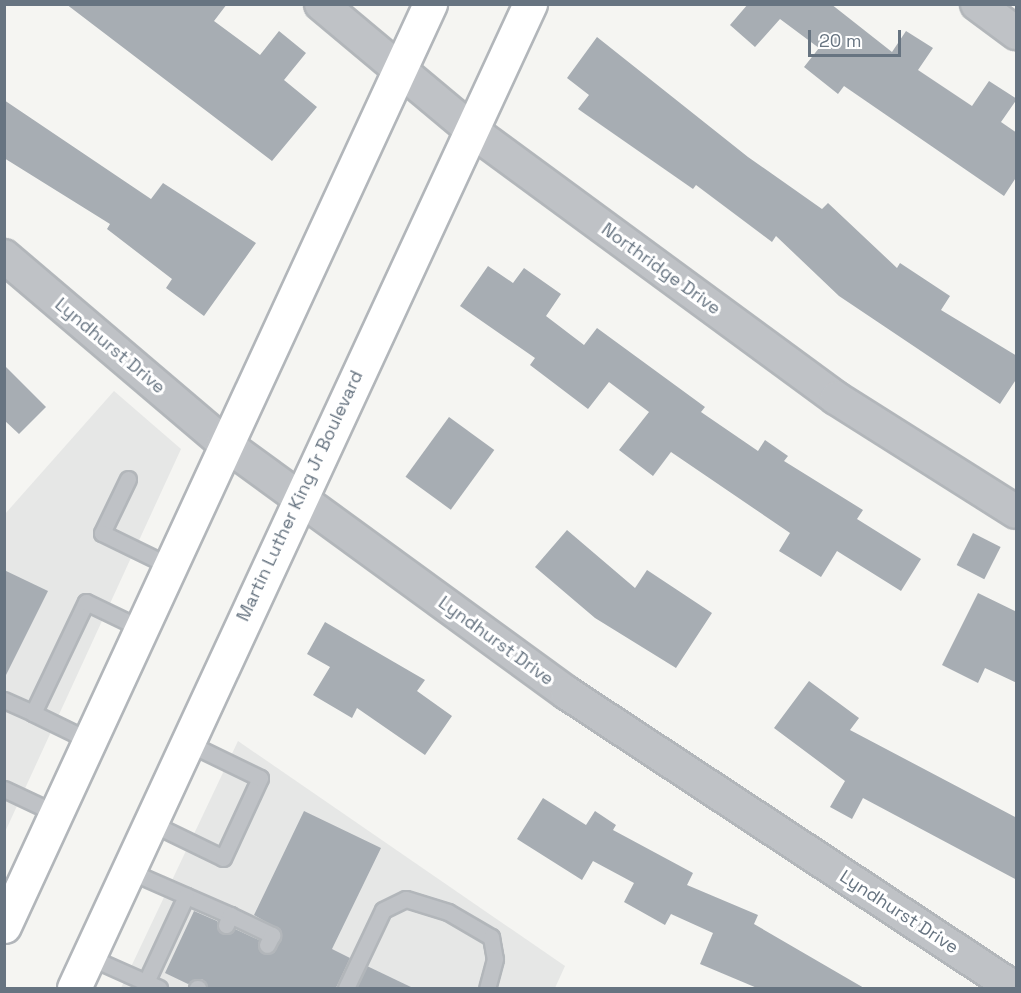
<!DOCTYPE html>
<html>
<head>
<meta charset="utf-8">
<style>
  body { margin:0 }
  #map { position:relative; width:1021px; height:993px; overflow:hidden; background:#f5f5f2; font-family:"Space Grotesk",sans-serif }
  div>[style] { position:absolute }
  .built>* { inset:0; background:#e6e7e6 }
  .building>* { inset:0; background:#a7adb3; transform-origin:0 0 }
  .roads { filter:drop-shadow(2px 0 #b2b6ba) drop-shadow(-2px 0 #b2b6ba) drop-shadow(0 2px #b2b6ba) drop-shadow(0 -2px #b2b6ba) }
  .lane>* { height:15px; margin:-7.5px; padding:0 7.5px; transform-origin:7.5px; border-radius:7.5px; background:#bfc2c6 }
  .street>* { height:32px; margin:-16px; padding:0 16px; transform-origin:16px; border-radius:16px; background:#bfc2c6 }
  .secondary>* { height:33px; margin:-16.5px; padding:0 16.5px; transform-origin:16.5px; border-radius:16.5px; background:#fff }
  span { translate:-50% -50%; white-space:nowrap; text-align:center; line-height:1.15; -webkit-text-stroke:6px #fff; paint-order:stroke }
  .street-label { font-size:18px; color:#677481 }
  .frame { position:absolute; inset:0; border:6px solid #677481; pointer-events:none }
  .scale { position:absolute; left:808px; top:30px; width:93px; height:27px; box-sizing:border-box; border:3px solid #677481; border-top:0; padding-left:8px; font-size:18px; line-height:21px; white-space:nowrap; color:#677481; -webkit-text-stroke:4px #fff; paint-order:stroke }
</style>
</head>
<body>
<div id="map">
  <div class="built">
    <i style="clip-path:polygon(114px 391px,181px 449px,5px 832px,5px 514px)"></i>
    <i style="clip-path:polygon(238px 741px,565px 966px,555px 988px,121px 988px)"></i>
  </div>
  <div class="building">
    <i style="clip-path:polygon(66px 4px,227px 4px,214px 21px,260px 55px,279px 31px,306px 53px,284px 80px,317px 107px,272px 161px)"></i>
    <i style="clip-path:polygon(748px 4px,831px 4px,892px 52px,906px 31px,933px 48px,918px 70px,972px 106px,989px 81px,1017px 99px,1001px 122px,1017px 133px,1017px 176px,1004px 196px,844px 86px,838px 94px,804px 67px,819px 48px,780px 19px,755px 47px,730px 25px)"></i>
    <i style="clip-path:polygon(597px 37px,748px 157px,822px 209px,828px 203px,897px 268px,900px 263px,950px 296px,941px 310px,1017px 356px,1017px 378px,1000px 404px,839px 296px,776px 236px,772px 242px,696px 185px,693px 189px,578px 109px,589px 95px,567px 78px)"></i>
    <i style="clip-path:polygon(4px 100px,151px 199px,163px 183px,256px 243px,204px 316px,166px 288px,172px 279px,107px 229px,110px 224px,4px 158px)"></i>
    <i style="clip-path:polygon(488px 266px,513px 283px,524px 268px,561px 294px,546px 316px,584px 345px,597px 328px,705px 407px,701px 412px,758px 451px,765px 440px,788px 456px,784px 461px,863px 510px,857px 519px,921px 559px,901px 591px,837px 551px,821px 577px,779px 551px,790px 533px,671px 452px,653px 476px,619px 450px,649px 412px,609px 382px,588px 409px,530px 365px,535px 358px,460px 306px)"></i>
    <i style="clip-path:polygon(4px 365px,46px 407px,19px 434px,4px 420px)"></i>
    <i style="left:449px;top:417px;width:56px;height:74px;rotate:36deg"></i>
    <i style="clip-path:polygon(567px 530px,635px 588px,647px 570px,712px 613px,676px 668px,595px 618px,535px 567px)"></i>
    <i style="left:973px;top:533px;width:31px;height:36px;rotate:27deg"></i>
    <i style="clip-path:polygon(4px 570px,48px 591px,4px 679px)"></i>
    <i style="clip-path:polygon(978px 593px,1017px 612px,1017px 683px,985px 668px,978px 683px,942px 665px)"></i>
    <i style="clip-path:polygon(325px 622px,425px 680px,417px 691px,452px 716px,425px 755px,357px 708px,352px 718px,313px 695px,330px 667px,307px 654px)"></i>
    <i style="clip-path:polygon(809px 681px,859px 718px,850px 730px,1017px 818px,1017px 880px,863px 798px,852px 819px,830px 807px,845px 781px,774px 728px)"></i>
    <i style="clip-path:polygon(543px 798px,586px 825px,595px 811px,616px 825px,613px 830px,693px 873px,687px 885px,758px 915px,754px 924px,864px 988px,757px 988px,700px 964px,713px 933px,671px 914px,665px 925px,624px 902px,634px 883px,593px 861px,582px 880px,517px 839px)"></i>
    <i style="clip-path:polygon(304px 811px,381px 848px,332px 949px,350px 958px,336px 988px,208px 988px,202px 979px,188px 984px,165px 973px,194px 911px,217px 921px,222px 934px,235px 929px,259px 940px,263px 954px,275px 950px,280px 930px,254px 915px)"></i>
    <i style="clip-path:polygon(367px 966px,413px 988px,357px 988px)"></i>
  </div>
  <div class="roads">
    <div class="lane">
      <i style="left:128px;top:479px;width:60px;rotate:115.7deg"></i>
      <i style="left:102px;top:533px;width:73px;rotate:25.9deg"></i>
      <i style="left:4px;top:700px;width:32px;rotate:24deg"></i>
      <i style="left:88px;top:740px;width:61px;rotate:-153.9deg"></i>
      <i style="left:33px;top:713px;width:123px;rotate:-64.5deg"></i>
      <i style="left:86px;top:602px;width:60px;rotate:25.7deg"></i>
      <i style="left:4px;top:789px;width:56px;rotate:25.2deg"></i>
      <i style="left:149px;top:822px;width:82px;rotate:25.9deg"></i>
      <i style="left:223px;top:858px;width:88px;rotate:-65.2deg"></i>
      <i style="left:260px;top:778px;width:82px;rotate:-154.1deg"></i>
      <i style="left:127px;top:870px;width:112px;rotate:23.6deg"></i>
      <i style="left:226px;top:925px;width:11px;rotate:-68deg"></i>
      <i style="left:230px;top:915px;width:47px;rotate:25.5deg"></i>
      <i style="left:272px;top:935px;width:11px;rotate:117deg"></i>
      <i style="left:87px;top:956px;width:79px;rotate:24deg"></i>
      <i style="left:146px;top:982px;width:95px;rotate:-65.1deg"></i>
      <i style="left:197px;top:988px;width:1px"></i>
      <i style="left:346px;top:988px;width:86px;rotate:-64.6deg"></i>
      <i style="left:383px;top:910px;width:25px;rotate:-26deg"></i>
      <i style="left:406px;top:899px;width:44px;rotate:17.2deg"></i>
      <i style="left:448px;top:912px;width:50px;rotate:30.2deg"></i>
      <i style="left:491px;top:937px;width:22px;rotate:80deg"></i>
      <i style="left:495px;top:959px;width:30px;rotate:105deg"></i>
    </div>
    <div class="street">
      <i style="left:321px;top:4px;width:199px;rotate:39.9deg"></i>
      <i style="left:474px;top:132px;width:449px;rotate:36.3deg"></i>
      <i style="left:836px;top:398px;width:213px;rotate:32.3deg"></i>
      <i style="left:977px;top:4px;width:49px;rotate:36.6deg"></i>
      <i style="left:4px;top:256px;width:289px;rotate:40.4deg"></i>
      <i style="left:224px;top:443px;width:424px;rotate:36.1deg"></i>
      <i style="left:567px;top:693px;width:536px;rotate:33.42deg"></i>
    </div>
    <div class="secondary">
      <i style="left:4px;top:926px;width:1016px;rotate:-65.2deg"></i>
      <i style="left:74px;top:988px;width:1085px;rotate:-65.14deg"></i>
    </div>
  </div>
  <div class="street-label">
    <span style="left:661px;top:269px;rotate:36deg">Northridge Drive</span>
    <span style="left:110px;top:346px;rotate:40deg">Lyndhurst Drive</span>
    <span style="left:300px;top:496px;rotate:-65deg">Martin Luther King Jr Boulevard</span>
    <span style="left:496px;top:641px;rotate:36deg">Lyndhurst Drive</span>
    <span style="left:899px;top:912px;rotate:33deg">Lyndhurst Drive</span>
  </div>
  <div class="frame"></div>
  <div class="scale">20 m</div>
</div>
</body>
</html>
